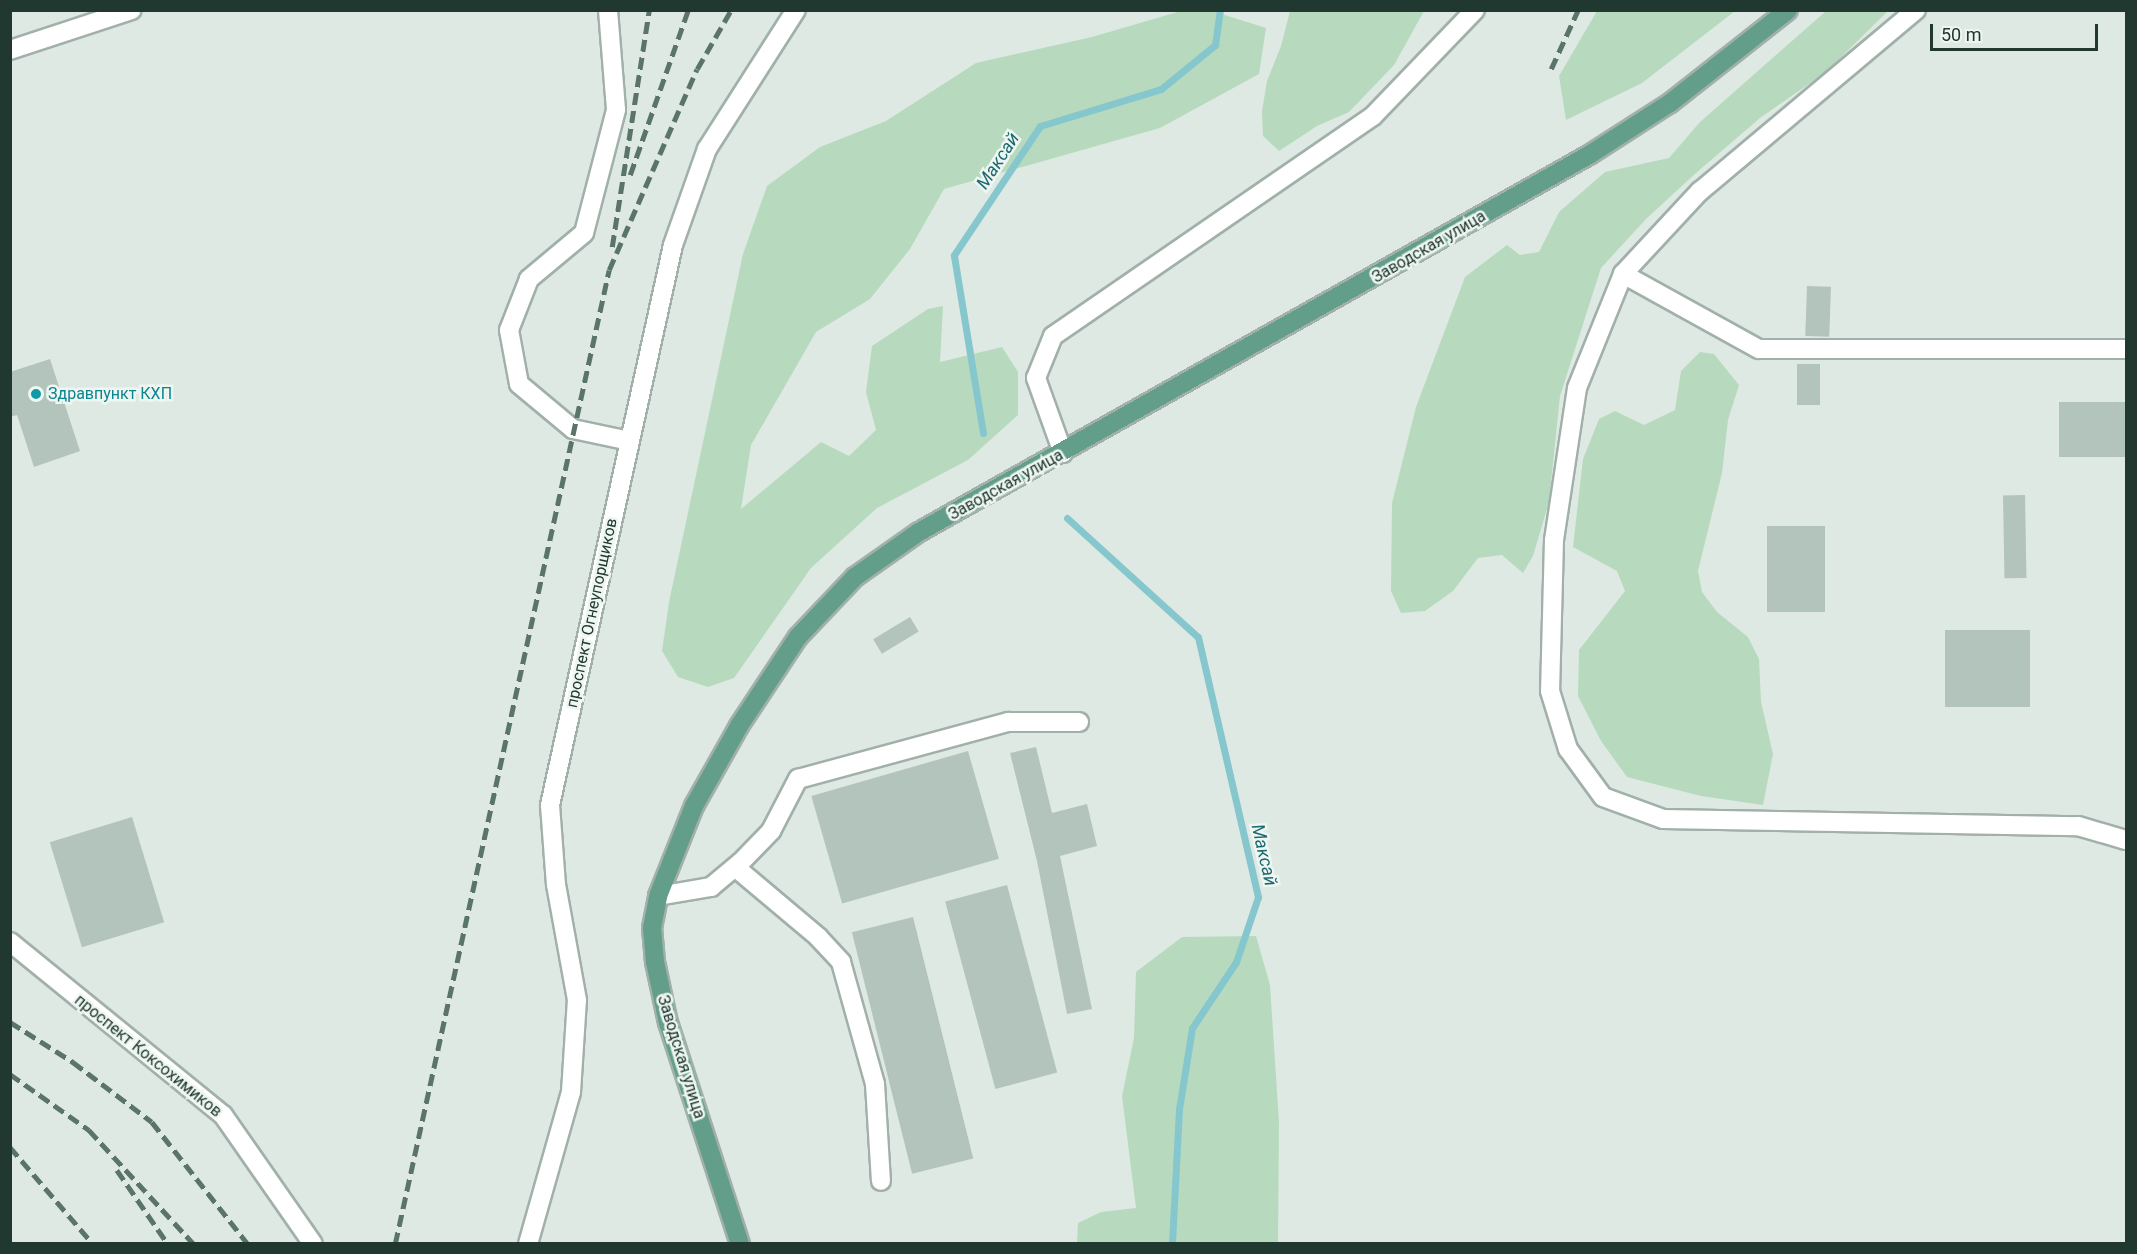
<!DOCTYPE html>
<html>
<head>
<meta charset="utf-8">
<style>
  body { margin:0 }
  #map { position:relative; width:2137px; height:1254px; overflow:hidden; background:#dee9e3; font-family:Roboto,sans-serif }
  div>[style] { position:absolute }
  .green>* { inset:0; background:#b7dabe }
  .stream>* { height:7px; margin:-3.5px; padding:0 3.5px; transform-origin:3.5px; border-radius:3.5px; background:#86c7ce }
  .building>* { inset:0; background:#b3c4bc; transform-origin:0 0 }
  .roads { filter:drop-shadow(2px 0 #a1b0aa) drop-shadow(-2px 0 #a1b0aa) drop-shadow(0 2px #a1b0aa) drop-shadow(0 -2px #a1b0aa) }
  .minor>* { height:18px; margin:-9px; padding:0 9px; transform-origin:9px; border-radius:9px; background:#fff }
  .major>* { height:18px; margin:-9px; padding:0 9px; transform-origin:9px; border-radius:9px; background:#639e8b }
  .rail>* { height:4.5px; margin-top:-2.25px; transform-origin:0; background:repeating-linear-gradient(90deg,#5a746b 0 12px,transparent 0 18px) }
  .dots>* { width:16px; height:16px; translate:-50% -50%; box-sizing:border-box; border:3px solid #eef6f1; border-radius:50% }
  span { translate:-50% -50%; white-space:nowrap; text-align:center; line-height:1.15; -webkit-text-stroke:5px #eef6f1; paint-order:stroke }
  .street-label { font-size:16px; color:#203830 }
  .culture-label { font-size:16px; color:#0d838f }
  .left { translate:0 -50%; text-align:left }
  .water-label { font-size:18px; color:#1d6971; font-style:italic }
  .frame { position:absolute; inset:0; border:12px solid #203830; pointer-events:none }
  .scale { position:absolute; left:1930px; top:24px; width:168px; height:27px; box-sizing:border-box; border:3px solid #203830; border-top:0; padding-left:8px; font-size:18px; line-height:21px; white-space:nowrap; color:#203830; -webkit-text-stroke:4px #eef6f1; paint-order:stroke }
</style>
</head>
<body>
<div id="map">
  <div class="green">
    <i style="clip-path:polygon(1181px 11px,1212px 11px,1266px 28px,1259px 74px,1160px 128px,944px 189px,910px 249px,870px 299px,816px 332px,751px 445px,741px 509px,821px 442px,849px 456px,876px 430px,866px 392px,872px 346px,928px 309px,943px 306px,940px 362px,1002px 347px,1018px 372px,1018px 415px,968px 460px,877px 508px,811px 568px,734px 678px,708px 687px,678px 677px,662px 651px,669px 602px,743px 254px,767px 186px,820px 147px,886px 121px,976px 63px,1092px 37px)"></i>
    <i style="clip-path:polygon(1290px 11px,1424px 11px,1394px 65px,1349px 112px,1317px 126px,1279px 151px,1263px 136px,1262px 111px,1267px 81px,1281px 46px)"></i>
    <i style="clip-path:polygon(1597px 11px,1597px 10px,1735px 11px,1642px 83px,1566px 120px,1559px 76px)"></i>
    <i style="clip-path:polygon(1826px 11px,1888px 11px,1826px 72px,1760px 118px,1696px 173px,1646px 219px,1601px 268px,1560px 396px,1549px 502px,1533px 556px,1523px 573px,1502px 555px,1478px 558px,1453px 591px,1425px 611px,1401px 613px,1391px 591px,1392px 503px,1416px 407px,1465px 277px,1507px 245px,1520px 255px,1539px 252px,1559px 212px,1605px 172px,1669px 158px,1700px 122px)"></i>
    <i style="clip-path:polygon(1700px 352px,1714px 354px,1739px 385px,1728px 420px,1722px 473px,1698px 571px,1702px 592px,1717px 612px,1748px 637px,1759px 659px,1761px 702px,1773px 754px,1763px 805px,1701px 796px,1627px 777px,1601px 741px,1578px 696px,1579px 650px,1625px 591px,1617px 571px,1573px 547px,1583px 459px,1599px 419px,1615px 411px,1644px 425px,1675px 410px,1681px 371px)"></i>
    <i style="clip-path:polygon(1256px 936px,1270px 985px,1279px 1122px,1278px 1243px,1077px 1243px,1078px 1223px,1101px 1212px,1136px 1208px,1122px 1096px,1134px 1038px,1136px 972px,1182px 937px)"></i>
  </div>
  <div class="stream">
    <i style="left:983px;top:433px;width:180px;rotate:-99.3deg"></i>
    <i style="left:954px;top:255px;width:155px;rotate:-56.3deg"></i>
    <i style="left:1040px;top:126px;width:127px;rotate:-17deg"></i>
    <i style="left:1161px;top:89px;width:70px;rotate:-39.2deg"></i>
    <i style="left:1215px;top:45px;width:35px;rotate:-82deg"></i>
    <i style="left:1067px;top:518px;width:177px;rotate:42.3deg"></i>
    <i style="left:1198px;top:637px;width:267px;rotate:77deg"></i>
    <i style="left:1258px;top:897px;width:69px;rotate:108.7deg"></i>
    <i style="left:1236px;top:962px;width:79px;rotate:123.7deg"></i>
    <i style="left:1192px;top:1028px;width:82px;rotate:99.1deg"></i>
    <i style="left:1179px;top:1109px;width:135px;rotate:93deg"></i>
  </div>
  <div class="building">
    <i style="left:1807px;top:286px;width:24px;height:50px;rotate:2deg"></i>
    <i style="clip-path:polygon(50px 359px,80px 451px,34px 467px,17px 415px,10px 417px,10px 372px)"></i>
    <i style="left:1797px;top:364px;width:23px;height:41px"></i>
    <i style="left:2126px;top:402px;width:55px;height:67px;rotate:90deg"></i>
    <i style="left:2025px;top:495px;width:83px;height:22px;rotate:89deg"></i>
    <i style="left:1767px;top:526px;width:58px;height:86px"></i>
    <i style="left:910px;top:617px;width:17px;height:43px;rotate:59deg"></i>
    <i style="left:1945px;top:630px;width:85px;height:77px"></i>
    <i style="clip-path:polygon(1036px 747px,1052px 813px,1087px 804px,1097px 846px,1060px 856px,1092px 1009px,1067px 1014px,1037px 861px,1010px 753px)"></i>
    <i style="left:968px;top:751px;width:112px;height:163px;rotate:74deg"></i>
    <i style="left:132px;top:817px;width:110px;height:86px;rotate:73deg"></i>
    <i style="left:1007px;top:885px;width:194px;height:64px;rotate:75deg"></i>
    <i style="left:913px;top:917px;width:249px;height:63px;rotate:76deg"></i>
  </div>
  <div class="roads">
    <div class="minor">
      <i style="left:608px;top:10px;width:100px;rotate:85.4deg"></i>
      <i style="left:616px;top:110px;width:127px;rotate:104.6deg"></i>
      <i style="left:584px;top:233px;width:72px;rotate:140.1deg"></i>
      <i style="left:529px;top:279px;width:55px;rotate:111.4deg"></i>
      <i style="left:509px;top:330px;width:55px;rotate:79.5deg"></i>
      <i style="left:519px;top:384px;width:70px;rotate:39.8deg"></i>
      <i style="left:573px;top:429px;width:58px;rotate:11.9deg"></i>
      <i style="left:1916px;top:10px;width:282px;rotate:140deg"></i>
      <i style="left:1700px;top:191px;width:113px;rotate:132.9deg"></i>
      <i style="left:1623px;top:274px;width:123px;rotate:112deg"></i>
      <i style="left:1577px;top:388px;width:154px;rotate:98.6deg"></i>
      <i style="left:1554px;top:540px;width:151px;rotate:91.5deg"></i>
      <i style="left:1550px;top:691px;width:61px;rotate:72.8deg"></i>
      <i style="left:1568px;top:749px;width:59px;rotate:53.9deg"></i>
      <i style="left:1603px;top:797px;width:64px;rotate:20.1deg"></i>
      <i style="left:1663px;top:819px;width:415px;rotate:1deg"></i>
      <i style="left:2078px;top:826px;width:50px;rotate:16.3deg"></i>
      <i style="left:10px;top:50px;width:128px;rotate:-18.2deg"></i>
      <i style="left:1623px;top:274px;width:155px;rotate:28.9deg"></i>
      <i style="left:1759px;top:349px;width:367px"></i>
      <i style="left:1063px;top:453px;width:80px;rotate:-109.8deg"></i>
      <i style="left:1036px;top:378px;width:45px;rotate:-68deg"></i>
      <i style="left:1053px;top:336px;width:388px;rotate:-34.5deg"></i>
      <i style="left:1373px;top:116px;width:147px;rotate:-46.1deg"></i>
      <i style="left:735px;top:867px;width:109px;rotate:40.1deg"></i>
      <i style="left:818px;top:937px;width:34px;rotate:47deg"></i>
      <i style="left:841px;top:962px;width:127px;rotate:74.4deg"></i>
      <i style="left:875px;top:1084px;width:97px;rotate:86.5deg"></i>
      <i style="left:658px;top:896px;width:54px;rotate:-9.6deg"></i>
      <i style="left:711px;top:887px;width:38px;rotate:-40deg"></i>
      <i style="left:740px;top:863px;width:45px;rotate:-45.9deg"></i>
      <i style="left:771px;top:831px;width:59px;rotate:-62.6deg"></i>
      <i style="left:798px;top:779px;width:218px;rotate:-15.2deg"></i>
      <i style="left:1008px;top:722px;width:71px"></i>
      <i style="left:10px;top:942px;width:274px;rotate:39.1deg"></i>
      <i style="left:223px;top:1115px;width:157px;rotate:55.1deg"></i>
      <i style="left:528px;top:1244px;width:158px;rotate:-74.2deg"></i>
      <i style="left:571px;top:1092px;width:92px;rotate:-86.3deg"></i>
      <i style="left:577px;top:1000px;width:117px;rotate:-100.3deg"></i>
      <i style="left:556px;top:885px;width:80px;rotate:-94.3deg"></i>
      <i style="left:550px;top:805px;width:573px;rotate:-77.61deg"></i>
      <i style="left:673px;top:245px;width:102px;rotate:-70.5deg"></i>
      <i style="left:707px;top:149px;width:165px;rotate:-57.4deg"></i>
    </div>
    <div class="major">
      <i style="left:740px;top:1244px;width:232px;rotate:-108deg"></i>
      <i style="left:668px;top:1023px;width:62px;rotate:-102deg"></i>
      <i style="left:655px;top:962px;width:34px;rotate:-95deg"></i>
      <i style="left:652px;top:928px;width:33px;rotate:-79deg"></i>
      <i style="left:658px;top:896px;width:97px;rotate:-68.2deg"></i>
      <i style="left:694px;top:806px;width:92px;rotate:-60.6deg"></i>
      <i style="left:739px;top:726px;width:107px;rotate:-56.5deg"></i>
      <i style="left:798px;top:637px;width:83px;rotate:-46.5deg"></i>
      <i style="left:855px;top:577px;width:78px;rotate:-35.1deg"></i>
      <i style="left:919px;top:532px;width:769px;rotate:-29.37deg"></i>
      <i style="left:1589px;top:155px;width:96px;rotate:-32.7deg"></i>
      <i style="left:1670px;top:103px;width:150px;rotate:-38.2deg"></i>
    </div>
  </div>
  <div class="rail">
    <i style="left:1551px;top:69px;width:65px;rotate:-65.4deg"></i>
    <i style="left:630px;top:175px;width:175px;rotate:-70.6deg"></i>
    <i style="left:612px;top:247px;width:240px;rotate:-81.1deg"></i>
    <i style="left:10px;top:1022px;width:75px;rotate:32.4deg"></i>
    <i style="left:73px;top:1062px;width:99px;rotate:37.2deg"></i>
    <i style="left:152px;top:1122px;width:155px;rotate:51.8deg"></i>
    <i style="left:10px;top:1074px;width:97px;rotate:35.3deg"></i>
    <i style="left:89px;top:1130px;width:155px;rotate:47.4deg"></i>
    <i style="left:10px;top:1147px;width:128px;rotate:49.4deg"></i>
    <i style="left:117px;top:1170px;width:90px;rotate:55.4deg"></i>
    <i style="left:395px;top:1244px;width:997px;rotate:-77.61deg"></i>
    <i style="left:609px;top:270px;width:219px;rotate:-66.4deg"></i>
    <i style="left:697px;top:69px;width:68px;rotate:-60deg"></i>
  </div>
  <div class="dots">
    <i style="left:36px;top:394px;background:#0f9aa8"></i>
  </div>
  <div class="street-label">
    <span style="left:1429px;top:247px;rotate:-30deg">Заводская улица</span>
    <span style="left:1006px;top:485px;rotate:-29deg">Заводская улица</span>
    <span style="left:592px;top:613px;rotate:-78deg">проспект Огнеупорщиков</span>
    <span style="left:148px;top:1056px;rotate:39deg">проспект Коксохимиков</span>
    <span style="left:681px;top:1057px;rotate:73deg">Заводская улица</span>
  </div>
  <div class="culture-label">
    <span class="left" style="left:48px;top:394px">Здравпункт КХП</span>
  </div>
  <div class="water-label">
    <span style="left:998px;top:161px;rotate:-57deg">Максай</span>
    <span style="left:1264px;top:855px;rotate:77deg">Максай</span>
  </div>
  <div class="frame"></div>
  <div class="scale">50 m</div>
</div>
</body>
</html>
